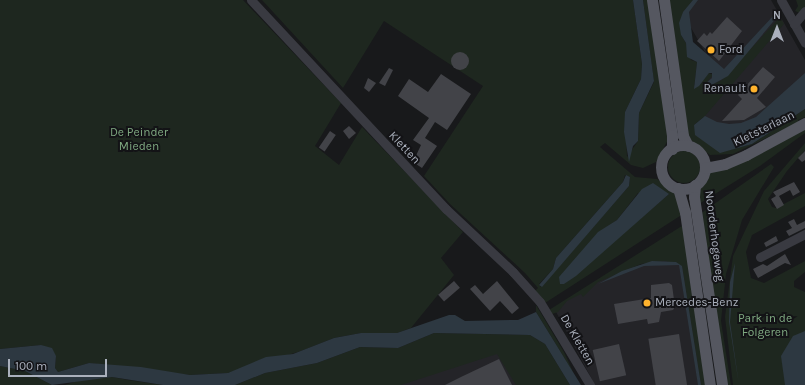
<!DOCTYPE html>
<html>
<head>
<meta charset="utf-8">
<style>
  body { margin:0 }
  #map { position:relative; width:805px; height:385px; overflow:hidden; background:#18191b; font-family:Karla,sans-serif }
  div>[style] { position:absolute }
  .built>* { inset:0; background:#242428 }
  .green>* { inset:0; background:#1e271f }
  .round { border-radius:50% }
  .water>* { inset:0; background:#2d3841 }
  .building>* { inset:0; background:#424348; transform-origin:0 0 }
  .minor>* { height:9px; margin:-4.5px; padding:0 4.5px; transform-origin:4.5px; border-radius:4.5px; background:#393a41 }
  .major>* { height:11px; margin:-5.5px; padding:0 5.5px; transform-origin:5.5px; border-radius:5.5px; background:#555760 }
  .major>.ring { margin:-5.5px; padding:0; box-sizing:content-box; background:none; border:11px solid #555760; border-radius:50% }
  .dots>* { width:11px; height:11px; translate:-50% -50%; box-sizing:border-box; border:2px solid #131316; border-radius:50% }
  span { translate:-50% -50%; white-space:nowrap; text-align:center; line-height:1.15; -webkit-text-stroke:4px #131316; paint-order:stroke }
  .poi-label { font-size:12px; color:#aab0bc }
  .left { translate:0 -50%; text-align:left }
  .right { translate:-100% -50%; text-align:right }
  .street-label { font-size:12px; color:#aab0bc }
  .park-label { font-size:12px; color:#7fa981 }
  .north { position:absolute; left:757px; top:8px; width:40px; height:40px; -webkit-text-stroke:3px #131316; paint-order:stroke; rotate:0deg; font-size:11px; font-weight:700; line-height:16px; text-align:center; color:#aab0bc }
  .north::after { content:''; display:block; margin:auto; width:14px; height:18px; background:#aab0bc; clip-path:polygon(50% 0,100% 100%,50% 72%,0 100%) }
  .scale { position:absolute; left:8px; top:359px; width:99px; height:18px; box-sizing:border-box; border:2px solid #aab0bc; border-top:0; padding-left:5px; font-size:12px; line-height:14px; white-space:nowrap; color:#aab0bc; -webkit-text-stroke:3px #131316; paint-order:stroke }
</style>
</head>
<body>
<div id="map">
  <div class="built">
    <i style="clip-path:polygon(680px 0,771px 0,805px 60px,805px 83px,750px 124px,709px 129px,692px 87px,716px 71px,679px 7px)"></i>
    <i style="clip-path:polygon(684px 254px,702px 385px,595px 385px,555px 310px,566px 300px,609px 273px)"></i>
    <i style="clip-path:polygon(501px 348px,531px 385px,362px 385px)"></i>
  </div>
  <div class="green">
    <i style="clip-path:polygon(0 0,243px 0,341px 103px,315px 146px,339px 165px,362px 127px,463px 232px,441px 258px,454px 275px,411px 328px,397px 333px,361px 333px,334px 338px,301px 351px,228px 373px,190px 375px,89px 363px,58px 372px,55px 368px,56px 356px,41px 345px,0 349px)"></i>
    <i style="clip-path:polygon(evenodd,262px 0,633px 0,642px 64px,641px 79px,625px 112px,627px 157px,638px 141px,639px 113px,654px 82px,643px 0,648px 0,669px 138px,656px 162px,643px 168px,631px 165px,605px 143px,600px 147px,635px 177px,657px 179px,676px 193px,683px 214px,545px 303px,534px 292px,538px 288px,525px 273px,450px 204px,424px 176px,483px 86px,384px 21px,343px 88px,262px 0,625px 175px,630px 177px,629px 186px,541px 287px,539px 284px,553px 269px,556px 258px,623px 182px,625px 175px,262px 0,638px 193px,669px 194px,564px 284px,598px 233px,617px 220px,638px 193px)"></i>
    <i style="clip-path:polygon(668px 0,693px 0,683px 12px,681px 35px,686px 43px,691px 60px,697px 62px,694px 89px,709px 73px,713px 75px,704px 85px,706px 88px,722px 80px,780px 17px,784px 24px,705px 116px,694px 125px,721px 152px,752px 144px,805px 109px,805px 117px,798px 120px,799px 122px,733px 154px,710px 155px,692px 141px,687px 136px)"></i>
    <i style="clip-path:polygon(796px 0,805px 0,805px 8px,800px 13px,795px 11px,798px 6px)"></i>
    <i style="clip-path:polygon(805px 128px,805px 133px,760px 166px,699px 204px,700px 188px,712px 171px)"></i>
    <i style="clip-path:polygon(805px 143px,805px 150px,787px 171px,768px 199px,772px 207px,776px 208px,805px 193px,805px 206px,752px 235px,746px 252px,751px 278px,764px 283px,805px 261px,805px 272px,794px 281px,794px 287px,805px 292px,805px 385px,733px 385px,725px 317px,733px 256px,764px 191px)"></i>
    <i class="round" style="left:668px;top:151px;width:32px;height:32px"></i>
    <i style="clip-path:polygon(771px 164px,774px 167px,742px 220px,726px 274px,721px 321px,731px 385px,726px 385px,700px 214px)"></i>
    <i style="clip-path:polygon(685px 224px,706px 385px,701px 385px,682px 266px,665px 261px,641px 264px,598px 282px,583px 297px,581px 294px,567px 301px,558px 312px,552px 314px,549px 310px)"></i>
    <i style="clip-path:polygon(536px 305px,564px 352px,574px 374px,536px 312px)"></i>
    <i style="clip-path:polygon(434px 333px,530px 335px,545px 344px,570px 385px,516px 385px,497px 354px,401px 385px,235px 385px,265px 373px,317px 363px,360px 347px,398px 348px)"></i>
    <i style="clip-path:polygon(0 366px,25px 371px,52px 385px,0 385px)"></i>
    <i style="clip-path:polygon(112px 377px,128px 380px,163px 385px,65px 385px,83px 379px)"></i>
  </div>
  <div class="water">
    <i style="clip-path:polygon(633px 0,643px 0,654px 81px,639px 113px,638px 141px,633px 146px,629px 162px,624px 132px,625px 112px,641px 79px,642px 64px)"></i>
    <i style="clip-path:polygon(693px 0,698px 0,689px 12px,693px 42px,724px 69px,774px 15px,777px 17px,728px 76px,706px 88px,704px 85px,712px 78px,712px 73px,709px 73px,699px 86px,694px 89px,697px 62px,687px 57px,686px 43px,681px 35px,679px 23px,683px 12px)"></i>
    <i style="clip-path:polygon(805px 73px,805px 109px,752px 144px,720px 153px,695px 135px,694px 125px,705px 116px,717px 122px,729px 124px,741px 123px,756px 117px)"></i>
    <i style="clip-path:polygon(626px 175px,630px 177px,629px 186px,542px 287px,539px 285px,553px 269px,556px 258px,623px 182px)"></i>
    <i style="clip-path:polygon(653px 183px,669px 194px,576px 276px,564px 284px,560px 284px,559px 277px,598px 232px,617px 220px,642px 189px)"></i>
    <i style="clip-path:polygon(652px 261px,676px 262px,682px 266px,701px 385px,698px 385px,679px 265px,644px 266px,598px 284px,622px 271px)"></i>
    <i style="clip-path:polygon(735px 263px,730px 322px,739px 385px,729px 322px,730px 282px)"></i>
    <i style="clip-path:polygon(536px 312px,581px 385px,570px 385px,545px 344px,530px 335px,434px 333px,398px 348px,360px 347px,317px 363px,265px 373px,235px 385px,163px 385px,112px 377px,52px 385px,25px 371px,0 366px,0 349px,41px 345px,52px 348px,56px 356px,55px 368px,58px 372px,89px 363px,141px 367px,190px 375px,228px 373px,266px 357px,293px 354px,334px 338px,361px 333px,397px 333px,449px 315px,455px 315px,465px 321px,510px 320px,518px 320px)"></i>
    <i style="clip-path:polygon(805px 331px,805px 385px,785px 385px,781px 356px,793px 336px)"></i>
  </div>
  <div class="building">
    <i style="clip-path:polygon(727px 17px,742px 31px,719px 61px,697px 41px,704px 33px,707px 36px,710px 32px,712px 34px)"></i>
    <i class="round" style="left:451px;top:52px;width:18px;height:18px"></i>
    <i style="clip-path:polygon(763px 67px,775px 77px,757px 98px,766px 107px,744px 120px,722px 121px,742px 99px,738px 95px)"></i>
    <i style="clip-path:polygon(389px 68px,393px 70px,385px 86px,379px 83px)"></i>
    <i style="clip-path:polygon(441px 74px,471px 94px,447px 130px,435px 122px,425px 138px,437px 146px,422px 168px,413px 162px,421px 145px,413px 140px,429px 118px,398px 96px,409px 79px,428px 92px)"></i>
    <i style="clip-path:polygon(368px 78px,376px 83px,369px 92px,364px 88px)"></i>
    <i style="clip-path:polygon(349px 126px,356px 133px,349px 139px,343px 131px)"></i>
    <i style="left:330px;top:131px;width:7px;height:20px;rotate:34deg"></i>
    <i style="clip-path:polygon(805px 151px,805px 160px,802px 162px,798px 158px)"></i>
    <i style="clip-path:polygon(794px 182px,800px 192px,793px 196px,790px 190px,779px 196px,784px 205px,777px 209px,771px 199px,776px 196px,773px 192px)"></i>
    <i style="clip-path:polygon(794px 219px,797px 225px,805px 221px,805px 228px,789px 236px,786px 231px,792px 228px,788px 222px)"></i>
    <i style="clip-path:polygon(776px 236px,778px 241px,766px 247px,764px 243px)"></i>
    <i style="clip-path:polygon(785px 254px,791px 265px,785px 263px,758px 278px,753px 269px,763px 264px,767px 266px)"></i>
    <i style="left:454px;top:281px;width:9px;height:21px;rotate:49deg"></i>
    <i style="clip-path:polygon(497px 281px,519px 308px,512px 314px,500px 301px,490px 311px,470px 289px,475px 285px,483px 294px)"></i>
    <i style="clip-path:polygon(669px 283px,672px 285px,675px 307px,673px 310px,661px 312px,659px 322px,648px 324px,647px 319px,618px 324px,614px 304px,651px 298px,651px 285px)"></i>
    <i style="left:679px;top:334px;width:52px;height:31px;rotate:81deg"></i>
    <i style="left:619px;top:344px;width:32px;height:27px;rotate:77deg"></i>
    <i style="clip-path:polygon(499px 359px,512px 385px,445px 385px,463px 376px)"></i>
  </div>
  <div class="minor">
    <i style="left:251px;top:0;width:286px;rotate:47deg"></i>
    <i style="left:446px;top:209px;width:92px;rotate:43.2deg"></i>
    <i style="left:513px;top:272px;width:40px;rotate:48deg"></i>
    <i style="left:540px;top:302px;width:97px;rotate:58.9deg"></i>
    <i style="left:781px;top:0;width:49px;rotate:60.8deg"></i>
    <i style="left:794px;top:24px;width:17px;rotate:-50deg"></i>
    <i style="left:760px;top:257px;width:51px;rotate:-27.1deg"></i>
  </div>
  <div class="major">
    <i style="left:652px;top:0;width:136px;rotate:81.6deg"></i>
    <i style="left:672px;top:135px;width:14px;rotate:90deg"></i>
    <i style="left:664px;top:0;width:137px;rotate:82deg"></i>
    <i style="left:683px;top:136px;width:11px;rotate:63deg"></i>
    <i class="ring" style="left:661px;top:145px;width:33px;height:33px"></i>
    <i style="left:705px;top:168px;width:20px;rotate:-11deg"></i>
    <i style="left:725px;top:164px;width:23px;rotate:-23deg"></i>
    <i style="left:746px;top:155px;width:67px;rotate:-28.5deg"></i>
    <i style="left:695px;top:185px;width:12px;rotate:95deg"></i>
    <i style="left:694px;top:197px;width:190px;rotate:81.5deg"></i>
    <i style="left:678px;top:188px;width:25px;rotate:74deg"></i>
    <i style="left:685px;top:212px;width:175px;rotate:81.8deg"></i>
  </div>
  <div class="dots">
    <i style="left:711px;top:50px;background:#ffb32d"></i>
    <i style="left:754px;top:89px;background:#ffb32d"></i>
    <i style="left:647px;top:303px;background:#ffb32d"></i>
  </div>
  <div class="poi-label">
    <span class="left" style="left:719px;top:50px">Ford</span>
    <span class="right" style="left:746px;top:89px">Renault</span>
    <span class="left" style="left:655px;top:303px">Mercedes-Benz</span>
  </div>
  <div class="street-label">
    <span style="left:764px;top:129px;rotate:-26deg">Kletsterlaan</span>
    <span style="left:404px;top:148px;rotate:47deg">Kletten</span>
    <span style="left:714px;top:236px;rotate:83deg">Noorderhogeweg</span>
    <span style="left:577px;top:340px;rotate:60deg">De Kletten</span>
  </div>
  <div class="park-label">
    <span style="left:139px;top:140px">De Peinder<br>Mieden</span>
    <span style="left:765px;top:326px">Park in de<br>Folgeren</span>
  </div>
  <div class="north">N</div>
  <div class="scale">100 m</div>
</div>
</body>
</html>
